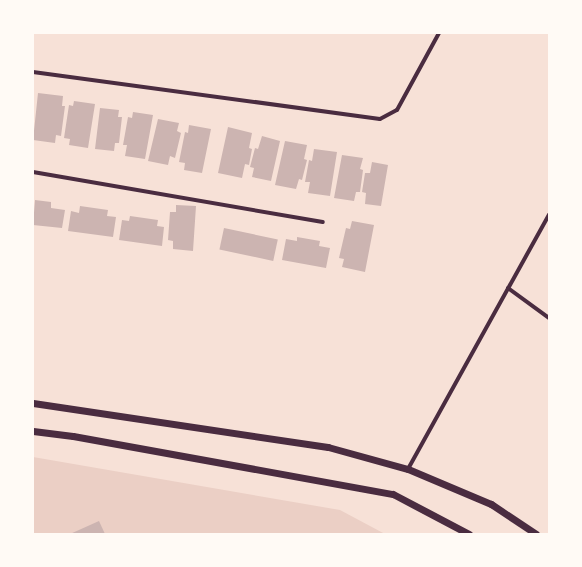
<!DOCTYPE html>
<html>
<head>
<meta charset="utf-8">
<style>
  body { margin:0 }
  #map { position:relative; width:582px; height:567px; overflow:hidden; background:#f7e1d7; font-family:Rubik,sans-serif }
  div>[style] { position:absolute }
  .green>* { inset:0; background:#ebcfc5 }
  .building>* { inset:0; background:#ccb4b1; transform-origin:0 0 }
  .minor>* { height:4px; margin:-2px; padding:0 2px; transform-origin:2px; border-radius:2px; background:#4a2c40 }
  .tertiary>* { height:7px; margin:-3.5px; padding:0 3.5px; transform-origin:3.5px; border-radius:3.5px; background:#4a2c40 }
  span { translate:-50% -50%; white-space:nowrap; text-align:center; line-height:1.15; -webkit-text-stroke:3px #fffaf5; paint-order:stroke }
  .frame { position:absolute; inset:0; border:34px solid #fffaf5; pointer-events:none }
</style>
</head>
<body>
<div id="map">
  <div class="green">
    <i style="clip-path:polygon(33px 457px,340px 510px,385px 534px,33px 534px)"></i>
  </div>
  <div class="building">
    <i style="clip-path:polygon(38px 93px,63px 96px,62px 106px,65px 106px,61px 136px,56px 135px,55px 143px,33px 140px)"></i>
    <i style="clip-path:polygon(74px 101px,95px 104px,88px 148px,69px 145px,70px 139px,64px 138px,69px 105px,73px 106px)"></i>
    <i style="clip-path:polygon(100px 108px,119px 110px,118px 117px,122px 117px,119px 143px,115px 143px,114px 151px,95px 149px)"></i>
    <i style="clip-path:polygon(133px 112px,153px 115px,145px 159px,125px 156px,127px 145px,123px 145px,128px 117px,132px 118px)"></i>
    <i style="clip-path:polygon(158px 119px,179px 123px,177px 131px,181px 133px,175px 158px,170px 156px,168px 165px,148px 161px)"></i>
    <i style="clip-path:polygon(189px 125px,211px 129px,202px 173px,184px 170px,185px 163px,179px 162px,185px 132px,188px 133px)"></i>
    <i style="clip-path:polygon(228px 127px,252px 133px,249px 148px,252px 149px,249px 165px,245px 164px,242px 178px,218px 173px)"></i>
    <i style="clip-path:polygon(262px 136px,280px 141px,271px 181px,252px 177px,254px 168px,250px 167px,255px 148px,258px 149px)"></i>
    <i style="clip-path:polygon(285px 141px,307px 145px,304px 159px,307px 160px,302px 180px,299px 179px,296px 189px,275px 185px)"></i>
    <i style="clip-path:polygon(314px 149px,337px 152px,330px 196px,308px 193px,310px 182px,305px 182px,309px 160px,312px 161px)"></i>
    <i style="clip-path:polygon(342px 155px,363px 158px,360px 169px,363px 170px,360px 192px,356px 192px,354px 201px,334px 198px)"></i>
    <i style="clip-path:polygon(372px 162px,388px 165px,381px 206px,365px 204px,366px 193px,362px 192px,365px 173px,370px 173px)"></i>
    <i style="clip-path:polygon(35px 200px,51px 202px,51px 208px,65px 210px,62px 228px,33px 225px)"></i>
    <i style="clip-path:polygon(176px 205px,196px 206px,193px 251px,173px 249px,173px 241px,168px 240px,170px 212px,176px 212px)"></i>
    <i style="clip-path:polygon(80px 206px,108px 210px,107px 216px,116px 217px,113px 237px,68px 231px,71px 211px,79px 213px)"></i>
    <i style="clip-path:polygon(130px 216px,158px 220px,157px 226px,164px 227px,162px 246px,119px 240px,122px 220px,129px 221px)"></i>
    <i style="clip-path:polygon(352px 221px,374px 225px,365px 272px,342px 267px,344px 259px,339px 258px,346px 228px,350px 229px)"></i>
    <i style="left:224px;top:228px;width:55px;height:22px;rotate:12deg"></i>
    <i style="clip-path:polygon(297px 237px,320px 241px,319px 246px,330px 248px,326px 268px,282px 260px,286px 239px,297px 241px)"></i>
    <i style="clip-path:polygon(99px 521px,105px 534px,70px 534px)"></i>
  </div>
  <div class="minor">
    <i style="left:33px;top:72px;width:350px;rotate:7.7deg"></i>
    <i style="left:380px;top:119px;width:19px;rotate:-28deg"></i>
    <i style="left:397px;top:110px;width:88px;rotate:-61.4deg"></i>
    <i style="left:33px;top:172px;width:294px;rotate:9.8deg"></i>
    <i style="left:508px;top:288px;width:51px;rotate:36.2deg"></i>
    <i style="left:408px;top:469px;width:291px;rotate:-61deg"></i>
  </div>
  <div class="tertiary">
    <i style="left:33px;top:403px;width:298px;rotate:8.5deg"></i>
    <i style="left:328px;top:447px;width:83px;rotate:15.4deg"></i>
    <i style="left:408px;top:469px;width:90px;rotate:22.9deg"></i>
    <i style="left:491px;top:504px;width:54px;rotate:33.7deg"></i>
    <i style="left:33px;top:431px;width:40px;rotate:7.1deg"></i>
    <i style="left:73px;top:436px;width:325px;rotate:10.3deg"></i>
    <i style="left:393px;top:494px;width:86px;rotate:27.8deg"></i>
  </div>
  <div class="frame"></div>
</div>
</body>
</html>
